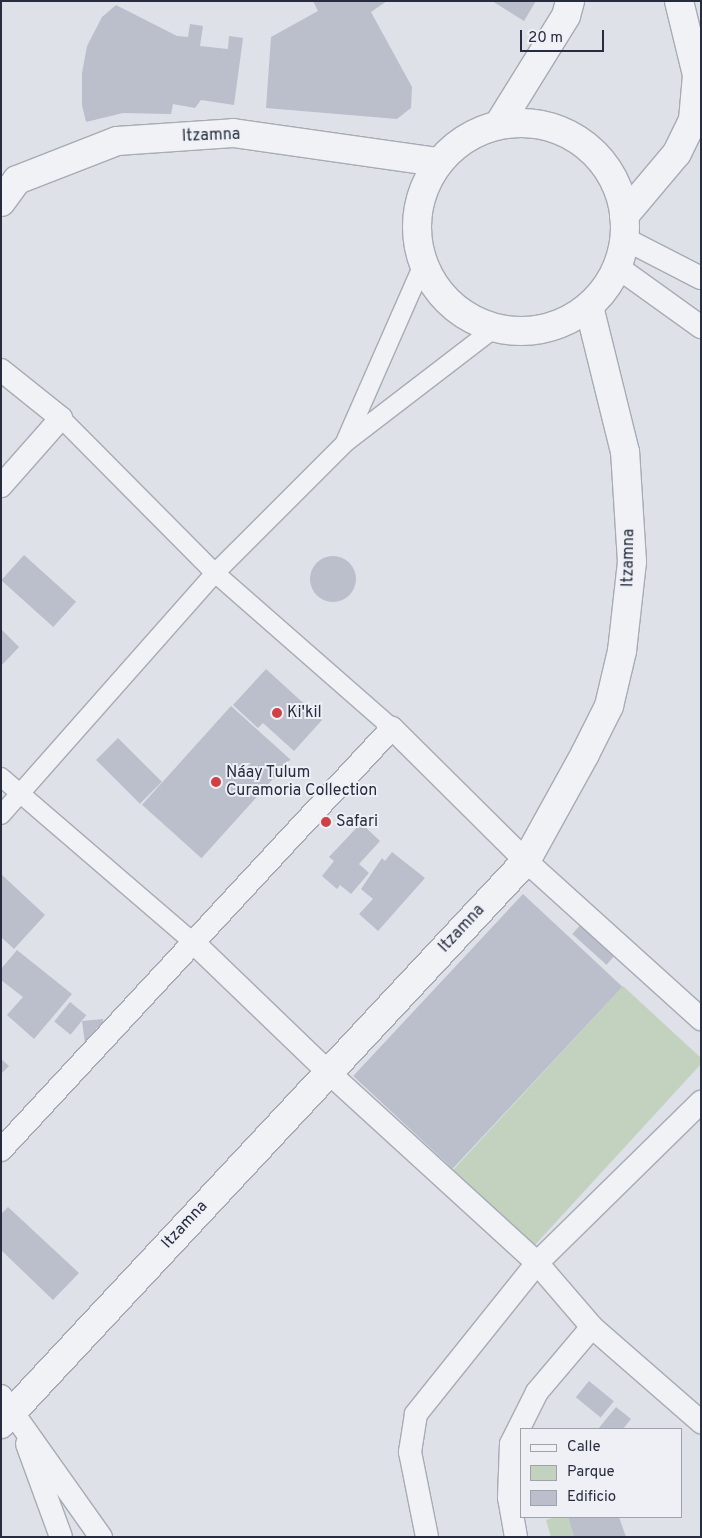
<!DOCTYPE html>
<html>
<head>
<meta charset="utf-8">
<style>
  body { margin:0 }
  #map { position:relative; width:702px; height:1538px; overflow:hidden; background:#dee1e8; font-family:Overpass,sans-serif }
  div>[style] { position:absolute }
  .green>* { inset:0; background:#c2d2bf }
  .building>* { inset:0; background:#bbbfcb; transform-origin:0 0 }
  .round { border-radius:50% }
  .roads { filter:drop-shadow(1px 0 #a7abb5) drop-shadow(-1px 0 #a7abb5) drop-shadow(0 1px #a7abb5) drop-shadow(0 -1px #a7abb5) }
  .pedestrian>* { height:18px; margin:-9px; padding:0 9px; transform-origin:9px; border-radius:9px; background:#f1f2f6 }
  .minor>* { height:22px; margin:-11px; padding:0 11px; transform-origin:11px; border-radius:11px; background:#f1f2f6 }
  .tertiary>* { height:28px; margin:-14px; padding:0 14px; transform-origin:14px; border-radius:14px; background:#f1f2f6 }
  .tertiary>.ring { margin:-14px; padding:0; box-sizing:content-box; background:none; border:28px solid #f1f2f6; border-radius:50% }
  .dots>* { width:14px; height:14px; translate:-50% -50%; box-sizing:border-box; border:2px solid #eef0f6; border-radius:50% }
  span { translate:-50% -50%; white-space:nowrap; text-align:center; line-height:1.15; -webkit-text-stroke:4px #eef0f6; paint-order:stroke }
  .street-label { font-size:16px; color:#272d3f }
  .poi-label { font-size:16px; color:#272d3f }
  .left { translate:0 -50%; text-align:left }
  .frame { position:absolute; inset:0; border:2px solid #272d3f; pointer-events:none }
  .legend { position:absolute; left:520px; top:1428px; width:162px; height:90px; box-sizing:border-box; background:#eef0f6; border:1px solid #9ea2ad; margin:0; padding:6px 9px; list-style:none; font-size:15px; color:#272d3f }
  .legend li { display:flex; align-items:center; gap:10px; height:25px }
  .legend b { width:25px; border:1px solid #9ea2ad }
  .scale { position:absolute; left:520px; top:30px; width:84px; height:22px; box-sizing:border-box; border:2px solid #272d3f; border-top:0; padding-left:6px; font-size:15px; line-height:18px; white-space:nowrap; color:#272d3f; -webkit-text-stroke:4px #eef0f6; paint-order:stroke }
</style>
</head>
<body>
<div id="map">
  <div class="green">
    <i style="clip-path:polygon(623px 986px,701px 1058px,701px 1064px,534px 1246px,453px 1170px)"></i>
    <i style="clip-path:polygon(555px 1517px,568px 1517px,574px 1537px,551px 1537px,546px 1520px)"></i>
  </div>
  <div class="building">
    <i style="clip-path:polygon(313px 1px,387px 1px,371px 12px,412px 87px,411px 108px,397px 119px,266px 108px,271px 37px,318px 11px)"></i>
    <i style="clip-path:polygon(492px 1px,536px 1px,524px 21px)"></i>
    <i style="clip-path:polygon(116px 5px,177px 36px,188px 37px,190px 24px,203px 26px,200px 46px,228px 49px,229px 36px,243px 38px,234px 105px,201px 100px,195px 108px,173px 104px,171px 114px,123px 113px,86px 122px,82px 105px,82px 73px,87px 46px,102px 17px)"></i>
    <i style="left:24px;top:555px;width:70px;height:34px;rotate:42deg"></i>
    <i class="round" style="left:310px;top:556px;width:46px;height:46px"></i>
    <i style="clip-path:polygon(1px 629px,19px 647px,1px 666px)"></i>
    <i style="clip-path:polygon(266px 669px,322px 720px,294px 751px,263px 723px,258px 728px,233px 705px)"></i>
    <i style="left:231px;top:706px;width:80px;height:133px;rotate:42deg"></i>
    <i style="left:118px;top:738px;width:62px;height:31px;rotate:45deg"></i>
    <i style="clip-path:polygon(361px 823px,380px 841px,359px 864px,369px 873px,351px 894px,340px 885px,337px 889px,322px 876px,334px 861px,329px 857px)"></i>
    <i style="clip-path:polygon(392px 852px,425px 878px,378px 931px,359px 914px,373px 899px,361px 889px,382px 858px,385px 861px)"></i>
    <i style="clip-path:polygon(1px 874px,45px 915px,14px 949px,1px 937px)"></i>
    <i style="left:523px;top:894px;width:136px;height:249px;rotate:43deg"></i>
    <i style="left:583px;top:922px;width:46px;height:16px;rotate:42deg"></i>
    <i style="clip-path:polygon(17px 950px,72px 994px,34px 1039px,7px 1015px,23px 997px,1px 980px,1px 969px)"></i>
    <i style="left:70px;top:1002px;width:21px;height:25px;rotate:39deg"></i>
    <i style="clip-path:polygon(103px 1019px,104px 1028px,96px 1028px,98px 1042px,85px 1044px,82px 1021px)"></i>
    <i style="clip-path:polygon(1px 1059px,9px 1066px,1px 1074px)"></i>
    <i style="clip-path:polygon(8px 1207px,79px 1273px,53px 1300px,1px 1250px,1px 1214px)"></i>
    <i style="left:589px;top:1381px;width:32px;height:21px;rotate:39deg"></i>
    <i style="clip-path:polygon(616px 1407px,631px 1419px,623px 1429px,598px 1429px)"></i>
    <i style="clip-path:polygon(568px 1517px,619px 1517px,626px 1537px,574px 1537px)"></i>
  </div>
  <div class="roads">
    <div class="pedestrian">
      <i style="left:61px;top:418px;width:218px;rotate:45.2deg"></i>
      <i style="left:215px;top:573px;width:235px;rotate:41.2deg"></i>
      <i style="left:346px;top:440px;width:191px;rotate:-66.3deg"></i>
      <i style="left:1px;top:777px;width:255px;rotate:40.7deg"></i>
      <i style="left:1px;top:815px;width:323px;rotate:-48.5deg"></i>
      <i style="left:215px;top:573px;width:184px;rotate:-45deg"></i>
      <i style="left:345px;top:443px;width:189px;rotate:-37.5deg"></i>
    </div>
    <div class="minor">
      <i style="left:625px;top:239px;width:85px;rotate:27.2deg"></i>
      <i style="left:616px;top:266px;width:105px;rotate:35.7deg"></i>
      <i style="left:1px;top:370px;width:77px;rotate:38.7deg"></i>
      <i style="left:61px;top:418px;width:91px;rotate:131.4deg"></i>
      <i style="left:194px;top:943px;width:185px;rotate:43.9deg"></i>
      <i style="left:327px;top:1071px;width:285px;rotate:42.4deg"></i>
      <i style="left:537px;top:1263px;width:84px;rotate:49.3deg"></i>
      <i style="left:592px;top:1327px;width:145px;rotate:41.1deg"></i>
      <i style="left:1px;top:1150px;width:575px;rotate:-47.18deg"></i>
      <i style="left:392px;top:728px;width:189px;rotate:44.8deg"></i>
      <i style="left:526px;top:861px;width:236px;rotate:42.1deg"></i>
      <i style="left:1px;top:1396px;width:173px;rotate:54.7deg"></i>
      <i style="left:27px;top:1444px;width:99px;rotate:69.9deg"></i>
      <i style="left:427px;top:1537px;width:87px;rotate:-101.3deg"></i>
      <i style="left:410px;top:1452px;width:38px;rotate:-81deg"></i>
      <i style="left:416px;top:1414px;width:193px;rotate:-51.3deg"></i>
      <i style="left:537px;top:1263px;width:230px;rotate:-44.5deg"></i>
      <i style="left:516px;top:1537px;width:40px;rotate:-100deg"></i>
      <i style="left:509px;top:1498px;width:54px;rotate:-87.9deg"></i>
      <i style="left:511px;top:1444px;width:58px;rotate:-63.4deg"></i>
      <i style="left:537px;top:1392px;width:85px;rotate:-49.8deg"></i>
    </div>
    <div class="tertiary">
      <i class="ring" style="left:417px;top:123px;width:180px;height:180px"></i>
      <i style="left:499px;top:124px;width:127px;rotate:-58.2deg"></i>
      <i style="left:566px;top:16px;width:16px;rotate:-75deg"></i>
      <i style="left:1px;top:202px;width:27px;rotate:-54deg"></i>
      <i style="left:17px;top:180px;width:107px;rotate:-21.3deg"></i>
      <i style="left:117px;top:141px;width:116px;rotate:-3.9deg"></i>
      <i style="left:233px;top:133px;width:207px;rotate:8.1deg"></i>
      <i style="left:624px;top:216px;width:82px;rotate:-49.9deg"></i>
      <i style="left:677px;top:153px;width:37px;rotate:-64deg"></i>
      <i style="left:693px;top:120px;width:45px;rotate:-84.9deg"></i>
      <i style="left:697px;top:75px;width:76px;rotate:-103.7deg"></i>
      <i style="left:1px;top:1424px;width:770px;rotate:-47deg"></i>
      <i style="left:526px;top:861px;width:122px;rotate:-61.1deg"></i>
      <i style="left:585px;top:754px;width:54px;rotate:-63.4deg"></i>
      <i style="left:609px;top:706px;width:57px;rotate:-76.7deg"></i>
      <i style="left:622px;top:651px;width:90px;rotate:-83.6deg"></i>
      <i style="left:632px;top:562px;width:110px;rotate:-93.6deg"></i>
      <i style="left:625px;top:452px;width:150px;rotate:-103.9deg"></i>
    </div>
  </div>
  <div class="dots">
    <i style="left:277px;top:713px;background:#d04044"></i>
    <i style="left:216px;top:782px;background:#d04044"></i>
    <i style="left:326px;top:822px;background:#d04044"></i>
  </div>
  <div class="street-label">
    <span style="left:211px;top:136px;rotate:-2deg">Itzamna</span>
    <span style="left:629px;top:558px;rotate:-89deg">Itzamna</span>
    <span style="left:462px;top:929px;rotate:-47deg">Itzamna</span>
    <span style="left:185px;top:1225px;rotate:-47deg">Itzamna</span>
  </div>
  <div class="poi-label">
    <span class="left" style="left:287px;top:713px">Ki'kil</span>
    <span class="left" style="left:226px;top:782px">Náay Tulum<br>Curamoria Collection</span>
    <span class="left" style="left:336px;top:822px">Safari</span>
  </div>
  <div class="frame"></div>
  <ul class="legend">
  <li><b style="height:6px;background:#f1f2f6"></b>Calle</li>
  <li><b style="height:14px;background:#c2d2bf"></b>Parque</li>
  <li><b style="height:14px;background:#bbbfcb"></b>Edificio</li>
  </ul>
  <div class="scale">20 m</div>
</div>
</body>
</html>
